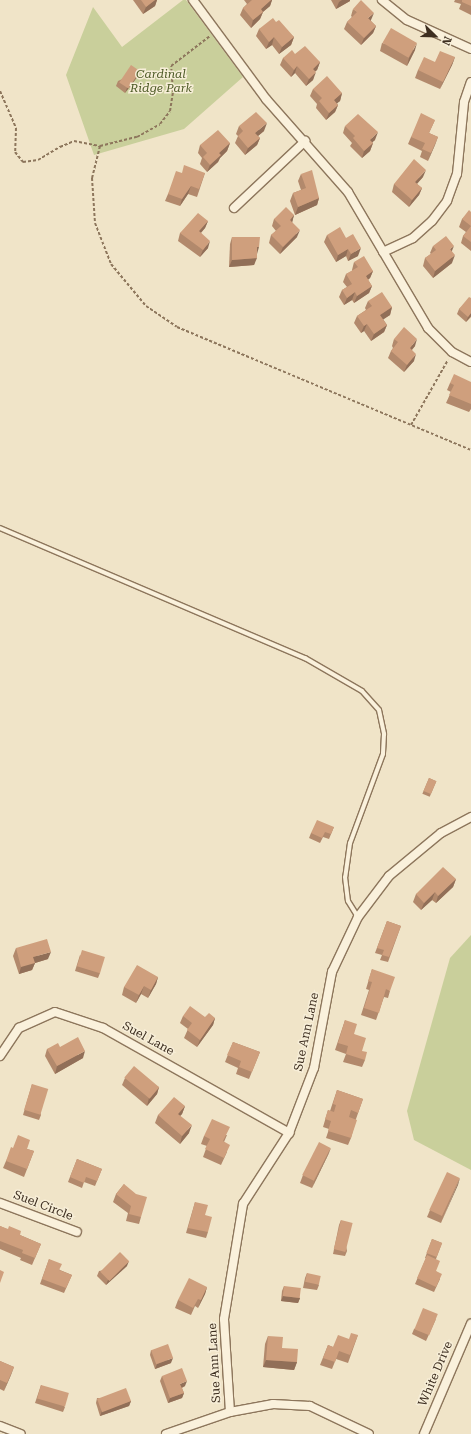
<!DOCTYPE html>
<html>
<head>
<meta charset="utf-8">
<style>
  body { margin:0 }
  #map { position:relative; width:471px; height:1434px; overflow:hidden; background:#f0e4c8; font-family:"Roboto Serif",serif }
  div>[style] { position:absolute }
  .green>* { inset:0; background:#c9cf9b }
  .path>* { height:2px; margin-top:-1px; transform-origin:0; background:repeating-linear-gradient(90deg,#8d765c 0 3px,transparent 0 5px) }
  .roads { filter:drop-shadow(1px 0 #8d765c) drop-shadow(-1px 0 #8d765c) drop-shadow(0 1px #8d765c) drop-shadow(0 -1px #8d765c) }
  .service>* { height:4px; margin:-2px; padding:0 2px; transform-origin:2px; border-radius:2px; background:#faf1dc }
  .minor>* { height:8px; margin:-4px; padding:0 4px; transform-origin:4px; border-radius:4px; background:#faf1dc }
  .wall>* { inset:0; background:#b2896c; transform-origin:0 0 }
  .shaded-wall>* { inset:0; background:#916f58 }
  .building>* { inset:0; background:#cf9f7d; transform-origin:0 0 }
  span { translate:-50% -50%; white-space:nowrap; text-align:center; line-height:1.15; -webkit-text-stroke:3px #f7eed8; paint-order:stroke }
  .park-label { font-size:12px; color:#4d5a26; font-style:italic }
  .street-label { font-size:12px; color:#3d2e20 }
  .north { position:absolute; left:415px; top:16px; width:40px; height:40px; -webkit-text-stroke:3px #f7eed8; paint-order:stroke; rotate:113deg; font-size:11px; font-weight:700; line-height:16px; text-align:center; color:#3d2e20 }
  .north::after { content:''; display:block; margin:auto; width:14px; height:18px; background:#3d2e20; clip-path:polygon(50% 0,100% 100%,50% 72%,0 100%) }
</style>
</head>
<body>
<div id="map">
  <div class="green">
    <i style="clip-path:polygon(183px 0,186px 0,243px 77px,184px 129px,94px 155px,66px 75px,93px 7px,122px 47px)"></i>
    <i style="clip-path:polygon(471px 935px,471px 1170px,414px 1140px,407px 1111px,450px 958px)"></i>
  </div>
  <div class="path">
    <i style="left:0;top:91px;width:40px;rotate:66.6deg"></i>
    <i style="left:16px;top:128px;width:24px;rotate:92deg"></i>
    <i style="left:15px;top:152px;width:13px;rotate:51deg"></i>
    <i style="left:23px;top:162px;width:15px;rotate:-8deg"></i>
    <i style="left:38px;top:160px;width:26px;rotate:-31deg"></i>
    <i style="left:60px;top:147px;width:15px;rotate:-23deg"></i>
    <i style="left:74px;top:141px;width:26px;rotate:11deg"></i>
    <i style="left:100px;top:146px;width:38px;rotate:-14deg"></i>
    <i style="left:137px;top:137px;width:26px;rotate:-29deg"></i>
    <i style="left:160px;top:124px;width:16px;rotate:-52deg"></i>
    <i style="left:170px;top:111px;width:19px;rotate:-81deg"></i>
    <i style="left:173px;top:92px;width:26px;rotate:-94deg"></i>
    <i style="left:171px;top:66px;width:49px;rotate:-37.6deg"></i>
    <i style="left:100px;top:146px;width:33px;rotate:104deg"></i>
    <i style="left:92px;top:178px;width:45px;rotate:86.2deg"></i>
    <i style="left:95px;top:223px;width:44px;rotate:68.7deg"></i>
    <i style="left:111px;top:264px;width:55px;rotate:50.2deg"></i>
    <i style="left:146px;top:306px;width:37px;rotate:34deg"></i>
    <i style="left:177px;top:327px;width:319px;rotate:22.7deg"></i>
    <i style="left:411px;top:425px;width:75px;rotate:-60.4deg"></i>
  </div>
  <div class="roads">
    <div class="service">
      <i style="left:0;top:528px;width:332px;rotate:23.1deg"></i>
      <i style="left:305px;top:658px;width:66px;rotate:30.1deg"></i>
      <i style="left:362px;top:691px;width:25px;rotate:48deg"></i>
      <i style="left:379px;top:710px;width:25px;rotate:78deg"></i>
      <i style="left:384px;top:734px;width:20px;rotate:93deg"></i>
      <i style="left:383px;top:754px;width:95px;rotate:110.3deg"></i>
      <i style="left:350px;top:843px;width:34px;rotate:98deg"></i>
      <i style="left:345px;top:877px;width:24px;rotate:83deg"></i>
      <i style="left:348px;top:901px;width:19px;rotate:58deg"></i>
    </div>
    <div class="minor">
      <i style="left:193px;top:0;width:123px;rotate:53.6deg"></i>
      <i style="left:266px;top:99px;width:124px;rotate:48.6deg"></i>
      <i style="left:348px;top:192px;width:158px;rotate:59.5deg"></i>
      <i style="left:428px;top:328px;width:34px;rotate:45deg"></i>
      <i style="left:452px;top:352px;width:21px;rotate:28deg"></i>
      <i style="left:382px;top:0;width:32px;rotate:39deg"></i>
      <i style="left:407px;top:20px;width:70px;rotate:24.4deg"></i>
      <i style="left:234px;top:208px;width:98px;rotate:-43.3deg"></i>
      <i style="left:383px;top:252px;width:33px;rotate:-25deg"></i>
      <i style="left:413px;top:238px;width:25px;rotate:-42deg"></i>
      <i style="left:432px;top:221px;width:25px;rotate:-53deg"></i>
      <i style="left:447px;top:201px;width:29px;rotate:-70deg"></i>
      <i style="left:457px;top:174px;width:72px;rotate:-84.4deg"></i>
      <i style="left:464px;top:102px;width:21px;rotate:-71deg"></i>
      <i style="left:0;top:1056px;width:34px;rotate:-56deg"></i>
      <i style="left:19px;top:1028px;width:39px;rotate:-24deg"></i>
      <i style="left:55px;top:1012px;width:51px;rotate:18.4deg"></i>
      <i style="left:103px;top:1028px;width:214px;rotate:29.4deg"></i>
      <i style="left:0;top:1203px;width:82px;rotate:20.6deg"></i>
      <i style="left:230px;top:1412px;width:93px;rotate:-93.7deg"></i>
      <i style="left:224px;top:1319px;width:117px;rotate:-80.6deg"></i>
      <i style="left:243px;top:1204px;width:85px;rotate:-57.1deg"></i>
      <i style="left:289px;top:1133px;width:70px;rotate:-69deg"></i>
      <i style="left:314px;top:1068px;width:98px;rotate:-79.4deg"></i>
      <i style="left:332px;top:972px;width:61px;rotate:-64.7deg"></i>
      <i style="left:358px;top:917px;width:51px;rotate:-52.9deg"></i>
      <i style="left:389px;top:876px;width:67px;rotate:-39.6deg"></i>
      <i style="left:441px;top:833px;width:34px;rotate:-28deg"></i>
      <i style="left:0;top:1426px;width:22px;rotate:21deg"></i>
      <i style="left:166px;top:1434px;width:68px;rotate:-19deg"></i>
      <i style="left:230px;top:1412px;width:44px;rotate:-10.5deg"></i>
      <i style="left:273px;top:1404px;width:37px;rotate:3deg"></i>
      <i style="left:310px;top:1406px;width:65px;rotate:25.4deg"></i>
      <i style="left:424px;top:1434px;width:120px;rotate:-66.9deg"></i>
    </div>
  </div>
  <div class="wall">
    <i style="clip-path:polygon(133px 0,157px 0,155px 6px,143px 14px)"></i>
    <i style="clip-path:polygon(244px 0,272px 0,270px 6px,263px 12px,260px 19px,251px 28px,240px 15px,243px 8px,247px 4px)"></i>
    <i style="clip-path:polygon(331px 0,350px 0,350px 1px,336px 9px)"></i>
    <i style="clip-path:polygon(455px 0,471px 0,471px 15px,459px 9px,461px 4px,454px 2px)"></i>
    <i style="clip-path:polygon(353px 9px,371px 20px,371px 21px,376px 26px,373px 33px,361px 45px,344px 29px,347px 22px,352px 17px,351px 16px)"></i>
    <i style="clip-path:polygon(276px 22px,294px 37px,291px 45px,279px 54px,272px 45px,266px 49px,256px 36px,259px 29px)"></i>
    <i style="clip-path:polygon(382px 43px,415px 50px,407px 66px,380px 51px)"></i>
    <i style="clip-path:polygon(295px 54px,320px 62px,317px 70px,315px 71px,313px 80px,306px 86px,295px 73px,291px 77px,280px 65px,283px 58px)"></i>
    <i style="clip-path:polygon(455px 57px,452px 65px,440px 89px,415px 78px,418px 70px,435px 62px)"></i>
    <i style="clip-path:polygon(140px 71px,138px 76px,125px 93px,116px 86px,118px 81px)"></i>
    <i style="clip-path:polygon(313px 89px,342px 93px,340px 101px,337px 103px,338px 105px,335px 112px,326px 120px,316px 108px,317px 104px,310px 96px)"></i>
    <i style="clip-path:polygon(435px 120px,429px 133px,438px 137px,428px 161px,420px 157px,422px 151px,408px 144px,411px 137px)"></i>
    <i style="clip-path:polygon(239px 126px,264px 131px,258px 136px,260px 138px,257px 145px,245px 155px,235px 143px,238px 136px,236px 134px)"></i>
    <i style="clip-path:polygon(345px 126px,375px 140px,372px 142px,373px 143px,370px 151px,362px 158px,350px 146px,352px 143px,343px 133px)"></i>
    <i style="clip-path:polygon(230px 143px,227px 151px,220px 158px,218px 162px,207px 172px,200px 164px,202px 158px,198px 153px,200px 145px)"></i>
    <i style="clip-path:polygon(181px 173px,205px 173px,197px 197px,188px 194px,180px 206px,165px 201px,168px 194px)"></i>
    <i style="clip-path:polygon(301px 174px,319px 198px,317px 205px,295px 215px,290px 201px,293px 193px,301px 190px,298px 181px)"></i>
    <i style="clip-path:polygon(423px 177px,417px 184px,422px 188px,419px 195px,409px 207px,392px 192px,394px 184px)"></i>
    <i style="clip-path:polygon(471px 212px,471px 251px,461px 243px,463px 236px,466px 232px,459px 227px,462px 219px)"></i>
    <i style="clip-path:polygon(294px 215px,292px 222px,297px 237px,280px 254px,269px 243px,271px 235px,276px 231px,272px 226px,274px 219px)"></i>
    <i style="clip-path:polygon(208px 221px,205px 228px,201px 233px,208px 248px,200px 257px,178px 241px,180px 233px)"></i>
    <i style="clip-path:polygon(327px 235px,346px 238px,358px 256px,348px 261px,346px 256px,336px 262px,324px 242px)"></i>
    <i style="clip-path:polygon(232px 237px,257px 254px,254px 265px,229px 267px,230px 244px)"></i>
    <i style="clip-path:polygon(433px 246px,452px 252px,452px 263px,433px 278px,423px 266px,425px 258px,431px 254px,430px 253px)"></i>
    <i style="clip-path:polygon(354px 262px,373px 271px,370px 278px,368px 280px,372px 286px,369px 293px,354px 303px,352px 300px,344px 305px,339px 297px,342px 290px,347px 287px,343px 282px,346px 274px,352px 271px,352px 270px)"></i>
    <i style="clip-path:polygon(471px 298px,471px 317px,466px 322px,457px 314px,459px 309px)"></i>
    <i style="clip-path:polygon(368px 301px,392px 307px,390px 315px,383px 319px,387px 325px,384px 332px,371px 341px,364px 331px,361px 333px,354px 323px,357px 316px,366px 310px,365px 308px)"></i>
    <i style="clip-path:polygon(394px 339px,415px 346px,412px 350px,414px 361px,404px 372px,388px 358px,391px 351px,393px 348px,392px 346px)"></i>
    <i style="clip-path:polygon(471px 382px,471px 409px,469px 412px,446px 403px,451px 392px,447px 390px,450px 383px)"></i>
    <i style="left:429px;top:778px;width:8px;height:17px;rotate:23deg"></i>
    <i style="clip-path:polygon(334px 827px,329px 839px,323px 837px,320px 843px,309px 838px,311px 833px)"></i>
    <i style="clip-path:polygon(456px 879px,453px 887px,436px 903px,432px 900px,421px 910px,413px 902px,416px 894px)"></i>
    <i style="clip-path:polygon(387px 921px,401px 926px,388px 962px,380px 960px,382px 955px,375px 953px)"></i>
    <i style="clip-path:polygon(16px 948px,48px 959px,35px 963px,32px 970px,19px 974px,13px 956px)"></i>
    <i style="clip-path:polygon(80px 955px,100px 973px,98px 978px,75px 971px)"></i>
    <i style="clip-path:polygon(372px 969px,390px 991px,388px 998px,384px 997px,376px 1020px,361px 1015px,369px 990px,366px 989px)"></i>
    <i style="clip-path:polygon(158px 977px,156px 984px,148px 998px,141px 994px,136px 1003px,122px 995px,124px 987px)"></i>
    <i style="clip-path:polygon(183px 1016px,215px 1018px,213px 1025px,197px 1047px,184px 1038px,188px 1029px,180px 1023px)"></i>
    <i style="clip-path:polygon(345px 1020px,354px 1034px,365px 1060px,362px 1067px,343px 1062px,346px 1054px,335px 1050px)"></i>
    <i style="clip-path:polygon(233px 1042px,260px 1052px,249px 1079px,236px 1074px,238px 1068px,225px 1062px)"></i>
    <i style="clip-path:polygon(60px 1047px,83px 1058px,55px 1074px,45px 1056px,47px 1049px)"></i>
    <i style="clip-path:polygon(125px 1078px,159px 1087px,157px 1094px,147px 1106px,122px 1085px)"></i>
    <i style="clip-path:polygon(32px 1084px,41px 1115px,39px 1120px,23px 1115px)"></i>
    <i style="clip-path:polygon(337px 1090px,363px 1099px,356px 1119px,351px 1138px,348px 1145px,326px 1138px,329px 1129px,323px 1127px,328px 1110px,330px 1111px)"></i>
    <i style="clip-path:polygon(185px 1106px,182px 1114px,180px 1116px,189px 1133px,180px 1144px,155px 1123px,158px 1115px)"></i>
    <i style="clip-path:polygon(227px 1135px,224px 1142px,227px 1152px,221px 1165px,203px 1157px,207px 1146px,201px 1144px,204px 1136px)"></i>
    <i style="clip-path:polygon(13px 1148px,27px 1149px,34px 1151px,24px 1177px,3px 1168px,6px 1161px)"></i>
    <i style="clip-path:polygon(331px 1148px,328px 1155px,312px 1188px,300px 1183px,303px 1175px)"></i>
    <i style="clip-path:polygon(77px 1159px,102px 1169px,95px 1186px,84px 1182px,82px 1188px,68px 1182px)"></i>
    <i style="clip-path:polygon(460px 1178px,441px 1223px,427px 1217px,430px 1210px)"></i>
    <i style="clip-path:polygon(124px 1184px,141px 1217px,139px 1224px,126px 1221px,128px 1213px,113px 1202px,116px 1194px)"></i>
    <i style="clip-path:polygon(195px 1202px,205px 1215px,208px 1232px,206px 1238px,186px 1233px)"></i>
    <i style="clip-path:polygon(341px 1220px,347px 1251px,345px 1256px,333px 1254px,339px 1225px)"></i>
    <i style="clip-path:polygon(0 1226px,20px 1235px,41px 1244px,32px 1265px,20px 1260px,21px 1258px,0 1249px)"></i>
    <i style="clip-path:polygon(432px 1239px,442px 1243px,436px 1259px,436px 1271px,440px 1279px,434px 1292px,415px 1284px,426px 1258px,425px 1258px)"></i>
    <i style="clip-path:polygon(49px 1259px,60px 1270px,72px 1275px,64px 1293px,40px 1284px)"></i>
    <i style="clip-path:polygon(127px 1266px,106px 1285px,97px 1276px,99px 1271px)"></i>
    <i style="clip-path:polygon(307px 1273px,319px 1285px,317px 1290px,303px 1288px,305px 1278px)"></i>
    <i style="clip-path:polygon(284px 1286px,300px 1298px,298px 1303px,281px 1301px,282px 1291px)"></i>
    <i style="clip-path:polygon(207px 1287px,205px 1294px,198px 1308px,195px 1306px,191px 1315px,175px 1308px,178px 1300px)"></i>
    <i style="clip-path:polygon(436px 1319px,426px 1341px,412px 1334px,414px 1329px)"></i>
    <i style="clip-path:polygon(358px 1335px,348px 1363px,336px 1359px,332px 1369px,320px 1365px,328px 1345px,333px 1347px)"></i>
    <i style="clip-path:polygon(268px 1336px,282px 1348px,297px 1362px,294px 1370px,263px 1367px,265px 1344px)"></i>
    <i style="clip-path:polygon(151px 1350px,171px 1363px,155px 1369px,150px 1355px)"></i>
    <i style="clip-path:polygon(0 1361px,14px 1367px,4px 1391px,0 1389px)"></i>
    <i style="clip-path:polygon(162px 1376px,185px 1386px,182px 1388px,184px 1393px,182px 1398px,168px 1403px,160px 1381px)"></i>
    <i style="clip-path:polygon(41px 1385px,65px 1407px,63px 1412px,35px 1403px)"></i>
    <i style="clip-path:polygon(97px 1398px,131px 1401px,129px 1406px,100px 1416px,96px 1403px)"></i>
  </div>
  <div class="shaded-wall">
    <i style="clip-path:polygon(155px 0,157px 0,155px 6px,143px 14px,146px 7px)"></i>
    <i style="clip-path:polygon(271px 0,272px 0,270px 6px,258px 16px,261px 9px)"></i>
    <i style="clip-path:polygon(342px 0,350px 0,350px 1px,336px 9px,339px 2px)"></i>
    <i style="clip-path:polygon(263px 12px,260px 19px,251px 28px,253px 20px)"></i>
    <i style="clip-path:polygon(374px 13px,371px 20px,366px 26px,368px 18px)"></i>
    <i style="clip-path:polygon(376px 26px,373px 33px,361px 45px,364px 38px)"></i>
    <i style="clip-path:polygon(274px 37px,272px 45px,266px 49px,269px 42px)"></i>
    <i style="clip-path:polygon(294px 37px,291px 45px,279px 54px,282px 47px)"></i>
    <i style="clip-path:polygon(417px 43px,415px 50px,407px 66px,409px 58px)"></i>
    <i style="clip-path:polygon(455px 57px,452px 65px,440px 89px,443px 82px)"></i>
    <i style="clip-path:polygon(320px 62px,317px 70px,310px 76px,313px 69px)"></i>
    <i style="clip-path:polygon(297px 66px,295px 73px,291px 77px,294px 70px)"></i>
    <i style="clip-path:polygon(140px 71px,138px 76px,125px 93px,127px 88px)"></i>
    <i style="clip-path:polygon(316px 72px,313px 80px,306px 86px,309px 79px)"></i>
    <i style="clip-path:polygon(342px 93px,340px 101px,331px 108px,334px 100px)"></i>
    <i style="clip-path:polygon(338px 105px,335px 112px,326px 120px,329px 113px)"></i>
    <i style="clip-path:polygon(267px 123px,264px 131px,253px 140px,255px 133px)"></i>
    <i style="clip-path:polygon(378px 132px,375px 140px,367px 147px,370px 140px)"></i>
    <i style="clip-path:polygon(438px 137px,435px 145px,428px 161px,431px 153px)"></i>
    <i style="clip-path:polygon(260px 138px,257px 145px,245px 155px,248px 148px)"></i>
    <i style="clip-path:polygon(230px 143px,227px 151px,220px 158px,218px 162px,207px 172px,210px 165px,219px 153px)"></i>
    <i style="clip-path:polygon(373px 143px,370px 151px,362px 158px,364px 151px)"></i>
    <i style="clip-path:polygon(426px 170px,423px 177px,412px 189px,415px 182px)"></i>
    <i style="clip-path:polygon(191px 186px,188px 194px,180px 206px,182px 199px)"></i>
    <i style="clip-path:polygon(422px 188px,419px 195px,409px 207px,412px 200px)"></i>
    <i style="clip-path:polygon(319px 198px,317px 205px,295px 215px,298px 207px)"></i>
    <i style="clip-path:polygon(294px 215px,292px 223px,290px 220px)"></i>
    <i style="clip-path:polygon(208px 221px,205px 228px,196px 238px,199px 231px)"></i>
    <i style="clip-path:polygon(300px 230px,297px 237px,280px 254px,283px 247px)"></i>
    <i style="clip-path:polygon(210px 241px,208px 248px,200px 257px,203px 250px)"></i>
    <i style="clip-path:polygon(454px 246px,451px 253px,450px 249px)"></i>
    <i style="clip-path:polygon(257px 247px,259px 247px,257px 254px)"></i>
    <i style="clip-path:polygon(361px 248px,358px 256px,348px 261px,351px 254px)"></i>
    <i style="clip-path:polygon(348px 249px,346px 256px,336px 262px,338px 255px)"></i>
    <i style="clip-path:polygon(455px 255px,452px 263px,433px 278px,435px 271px)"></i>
    <i style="clip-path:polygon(257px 258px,254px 265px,229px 267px,232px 260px)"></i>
    <i style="clip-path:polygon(373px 271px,370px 278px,363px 283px,366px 276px)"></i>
    <i style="clip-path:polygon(372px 286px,369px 293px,354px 303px,357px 296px)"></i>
    <i style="clip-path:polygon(355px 292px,352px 300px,344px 305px,347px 298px)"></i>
    <i style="clip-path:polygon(392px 307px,390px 315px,378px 323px,380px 315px)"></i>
    <i style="clip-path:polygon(471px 313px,471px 316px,466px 322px,468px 317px)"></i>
    <i style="clip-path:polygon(367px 324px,364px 331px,361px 333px,364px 326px)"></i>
    <i style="clip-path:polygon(387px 325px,384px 332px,371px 341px,374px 334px)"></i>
    <i style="clip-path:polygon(417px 339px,415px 346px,407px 355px,410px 348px)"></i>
    <i style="clip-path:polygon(416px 354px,414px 361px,404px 372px,407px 365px)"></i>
    <i style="clip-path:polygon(456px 879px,453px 887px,436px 903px,438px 896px)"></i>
    <i style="clip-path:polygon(435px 892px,432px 900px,421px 910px,424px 903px)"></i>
    <i style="clip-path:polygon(51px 952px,48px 959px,35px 963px,32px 970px,19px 974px,21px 967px,33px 957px)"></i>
    <i style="clip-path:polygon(158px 977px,156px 984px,148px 998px,151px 990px)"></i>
    <i style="clip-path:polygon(144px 986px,141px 994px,136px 1003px,139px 995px)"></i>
    <i style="clip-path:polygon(215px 1018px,213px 1025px,197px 1047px,200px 1040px)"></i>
    <i style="clip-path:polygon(85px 1051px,83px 1058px,55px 1074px,57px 1066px)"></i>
    <i style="clip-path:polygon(159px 1087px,157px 1094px,147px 1106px,149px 1098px)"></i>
    <i style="clip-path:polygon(185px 1106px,182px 1114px,175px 1121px,178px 1114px)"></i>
    <i style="clip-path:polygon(192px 1125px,189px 1133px,180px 1144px,182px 1136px)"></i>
    <i style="clip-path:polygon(331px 1148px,328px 1155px,312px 1188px,315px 1181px)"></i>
    <i style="clip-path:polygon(460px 1178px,458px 1185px,441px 1223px,444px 1216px)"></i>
    <i style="clip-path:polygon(129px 1261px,127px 1266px,106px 1285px,108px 1280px)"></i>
    <i style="clip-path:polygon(207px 1287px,205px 1294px,198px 1308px,201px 1300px)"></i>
    <i style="clip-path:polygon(283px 1296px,300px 1298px,298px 1303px,281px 1301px)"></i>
    <i style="clip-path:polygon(173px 1358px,171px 1363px,155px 1369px,157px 1364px)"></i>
    <i style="clip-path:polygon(266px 1360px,297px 1362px,294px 1370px,263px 1367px)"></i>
    <i style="clip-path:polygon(14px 1367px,11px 1375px,4px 1391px,7px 1383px)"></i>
    <i style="clip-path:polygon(187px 1381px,185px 1386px,178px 1389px,180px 1384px)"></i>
    <i style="clip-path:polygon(184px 1393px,182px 1398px,168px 1403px,170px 1398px)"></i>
    <i style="clip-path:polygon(131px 1401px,129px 1406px,100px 1416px,102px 1411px)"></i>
  </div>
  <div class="building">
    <i style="clip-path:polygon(141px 0,155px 0,146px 7px)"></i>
    <i style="clip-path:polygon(252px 0,271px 0,261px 9px,263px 12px,253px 20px,243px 8px)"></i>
    <i style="clip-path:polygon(361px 0,374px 13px,368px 18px,376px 26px,364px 38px,347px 22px,357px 12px,353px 9px)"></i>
    <i style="clip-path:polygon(462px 0,471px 0,471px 6px,462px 2px)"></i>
    <i style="clip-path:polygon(273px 18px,276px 22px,279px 20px,294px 37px,282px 47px,274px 37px,269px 42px,259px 29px)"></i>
    <i style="left:391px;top:28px;width:30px;height:17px;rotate:30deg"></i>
    <i style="clip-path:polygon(305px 46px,320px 62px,313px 69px,316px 72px,309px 79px,297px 66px,294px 70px,283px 58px,292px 50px,295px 54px)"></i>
    <i style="clip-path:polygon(440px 51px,455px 57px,443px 82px,418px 70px,424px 57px,435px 62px)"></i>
    <i style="left:131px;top:65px;width:11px;height:21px;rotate:34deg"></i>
    <i style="clip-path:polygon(327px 76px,342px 93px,334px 100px,338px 105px,329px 113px,319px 101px,322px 98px,313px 89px)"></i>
    <i style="clip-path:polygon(256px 112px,267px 123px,255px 133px,260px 138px,248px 148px,238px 136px,243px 131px,239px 126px)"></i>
    <i style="clip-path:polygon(421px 113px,435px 120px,429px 133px,438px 137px,431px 153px,422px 149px,425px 143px,411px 137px)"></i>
    <i style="clip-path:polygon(358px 114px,378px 132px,370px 140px,373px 143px,364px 151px,353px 138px,355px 136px,345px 126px)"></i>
    <i style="clip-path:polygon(218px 130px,230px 143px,219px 153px,221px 155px,210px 165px,203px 157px,207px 153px,200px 145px)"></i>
    <i style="clip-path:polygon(414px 159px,426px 170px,415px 182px,422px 188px,412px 200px,394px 184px)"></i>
    <i style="clip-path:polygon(184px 165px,205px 173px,199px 189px,191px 186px,182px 199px,168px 194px,176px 171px,182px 173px)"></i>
    <i style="clip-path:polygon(312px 170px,319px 198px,298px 207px,293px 193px,306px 188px,301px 174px)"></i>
    <i style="clip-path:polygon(286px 207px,294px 215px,290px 220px,300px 230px,283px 247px,271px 235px,281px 226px,274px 219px)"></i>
    <i style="clip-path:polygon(469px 210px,471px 212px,471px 242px,463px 236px,471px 226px,462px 219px)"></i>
    <i style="clip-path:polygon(198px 213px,208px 221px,199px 231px,210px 241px,203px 250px,180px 233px)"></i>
    <i style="clip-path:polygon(340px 227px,346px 238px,353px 234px,361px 248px,351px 254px,348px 249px,338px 255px,327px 235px)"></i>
    <i style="clip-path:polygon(446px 236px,454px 246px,450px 249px,455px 255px,435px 271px,425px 258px,436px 250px,433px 246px)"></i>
    <i style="clip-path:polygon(232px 237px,260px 237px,259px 247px,257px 247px,257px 258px,232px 260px)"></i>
    <i style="clip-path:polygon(364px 256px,373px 271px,366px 276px,372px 286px,357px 296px,355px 292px,347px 298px,342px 290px,352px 284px,346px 274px,358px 267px,354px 262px)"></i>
    <i style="clip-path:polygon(382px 292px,392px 307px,380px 315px,387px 325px,374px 334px,367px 324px,364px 326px,357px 316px,372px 306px,368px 301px)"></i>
    <i style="clip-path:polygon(469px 297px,471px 298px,471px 313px,468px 317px,459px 309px)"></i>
    <i style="clip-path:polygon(404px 327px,417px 339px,410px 348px,416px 354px,407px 365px,391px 351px,398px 342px,394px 339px)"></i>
    <i style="clip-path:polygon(454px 374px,471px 382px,471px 404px,449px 395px,454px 385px,450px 383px)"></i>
    <i style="left:429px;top:778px;width:8px;height:14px;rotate:23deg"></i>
    <i style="clip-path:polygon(317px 820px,334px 827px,331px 834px,325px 832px,322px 838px,311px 833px)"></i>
    <i style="clip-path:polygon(443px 867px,456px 879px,438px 896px,435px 892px,424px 903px,416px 894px)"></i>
    <i style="clip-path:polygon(387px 921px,401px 926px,389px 957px,382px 955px,384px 950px,377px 948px)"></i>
    <i style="clip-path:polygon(47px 939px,51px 952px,33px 957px,35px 963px,21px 967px,16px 948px)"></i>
    <i style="left:82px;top:950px;width:24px;height:17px;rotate:17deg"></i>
    <i style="clip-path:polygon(137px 965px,158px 977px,151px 990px,144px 986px,139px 995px,124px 987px)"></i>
    <i style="clip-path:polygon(372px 969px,395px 977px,390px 991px,386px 989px,379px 1013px,364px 1008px,372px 982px,368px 981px)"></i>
    <i style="clip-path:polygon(190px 1006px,205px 1017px,209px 1013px,215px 1018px,200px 1040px,187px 1030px,192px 1023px,183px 1016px)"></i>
    <i style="clip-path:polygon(345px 1020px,357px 1024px,354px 1034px,366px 1038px,362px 1051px,367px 1052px,365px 1060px,346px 1054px,348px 1046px,338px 1043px)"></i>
    <i style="clip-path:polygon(78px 1037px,85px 1051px,57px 1066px,47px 1049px,58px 1043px,60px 1047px)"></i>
    <i style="clip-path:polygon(233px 1042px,260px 1052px,252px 1072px,239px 1067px,241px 1061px,227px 1055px)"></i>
    <i style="left:134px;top:1066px;width:33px;height:15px;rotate:40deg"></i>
    <i style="left:32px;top:1084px;width:17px;height:27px;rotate:17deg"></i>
    <i style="clip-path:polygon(337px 1090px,363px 1099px,358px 1113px,351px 1110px,349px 1117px,357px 1120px,351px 1138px,328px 1131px,331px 1121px,325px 1119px,328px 1110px,334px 1112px,336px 1105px,333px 1104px)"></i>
    <i style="clip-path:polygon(174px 1097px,185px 1106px,178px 1114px,192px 1125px,182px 1136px,158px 1115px)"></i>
    <i style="clip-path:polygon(212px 1119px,230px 1127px,223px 1141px,230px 1145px,224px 1158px,205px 1149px,210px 1139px,204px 1136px)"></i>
    <i style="clip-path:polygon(18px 1135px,30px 1140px,27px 1149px,34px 1151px,27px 1169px,6px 1161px,11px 1147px,13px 1148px)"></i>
    <i style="left:319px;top:1142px;width:13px;height:37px;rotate:27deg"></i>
    <i style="clip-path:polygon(77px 1159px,102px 1169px,97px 1181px,86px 1177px,84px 1183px,70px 1177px)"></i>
    <i style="left:447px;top:1172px;width:14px;height:42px;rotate:25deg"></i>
    <i style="clip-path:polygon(124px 1184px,136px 1194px,147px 1197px,141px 1217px,129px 1214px,131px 1206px,116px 1194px)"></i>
    <i style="clip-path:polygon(195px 1202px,208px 1205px,205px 1215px,212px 1217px,208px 1232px,188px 1228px)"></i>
    <i style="left:341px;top:1220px;width:12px;height:30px;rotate:14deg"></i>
    <i style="clip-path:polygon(0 1226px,8px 1229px,9px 1226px,21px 1231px,20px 1235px,41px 1244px,35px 1258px,22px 1253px,23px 1250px,0 1241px)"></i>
    <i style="left:432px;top:1239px;width:11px;height:15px;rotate:22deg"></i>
    <i style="left:120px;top:1252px;width:13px;height:28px;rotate:45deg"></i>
    <i style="clip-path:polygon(427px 1255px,440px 1261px,436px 1271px,442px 1274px,436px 1287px,417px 1278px)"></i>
    <i style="clip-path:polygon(49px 1259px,62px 1264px,59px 1270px,72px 1275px,66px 1288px,42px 1279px)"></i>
    <i style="clip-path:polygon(0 1270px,4px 1272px,0 1283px)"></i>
    <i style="left:307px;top:1273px;width:14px;height:9px;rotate:12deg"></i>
    <i style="clip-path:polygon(189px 1278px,207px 1287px,201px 1300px,198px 1299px,193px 1308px,178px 1300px)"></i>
    <i style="left:284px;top:1286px;width:17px;height:10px;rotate:7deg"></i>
    <i style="left:423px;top:1308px;width:16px;height:23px;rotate:22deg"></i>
    <i style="clip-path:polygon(351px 1333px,358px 1335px,350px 1355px,339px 1351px,335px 1362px,323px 1358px,328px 1345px,333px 1347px,338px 1335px,349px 1339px)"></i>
    <i style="clip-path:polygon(268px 1336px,283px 1337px,282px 1348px,298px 1349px,297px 1362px,266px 1360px)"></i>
    <i style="left:168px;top:1344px;width:15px;height:18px;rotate:70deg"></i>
    <i style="clip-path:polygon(0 1361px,14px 1367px,7px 1383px,0 1380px)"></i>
    <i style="clip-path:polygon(182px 1368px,187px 1381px,180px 1384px,184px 1393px,170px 1398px,162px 1376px)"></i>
    <i style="left:41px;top:1385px;width:29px;height:14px;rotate:16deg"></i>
    <i style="left:126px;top:1388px;width:14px;height:31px;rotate:69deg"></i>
  </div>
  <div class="park-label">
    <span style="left:161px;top:82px">Cardinal<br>Ridge Park</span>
  </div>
  <div class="street-label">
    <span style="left:307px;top:1032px;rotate:-78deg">Sue Ann Lane</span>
    <span style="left:148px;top:1039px;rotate:29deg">Suel Lane</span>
    <span style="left:43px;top:1206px;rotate:21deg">Suel Circle</span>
    <span style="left:215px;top:1363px;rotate:-93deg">Sue Ann Lane</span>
    <span style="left:436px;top:1374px;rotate:-67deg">White Drive</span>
  </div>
  <div class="north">N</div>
</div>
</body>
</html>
